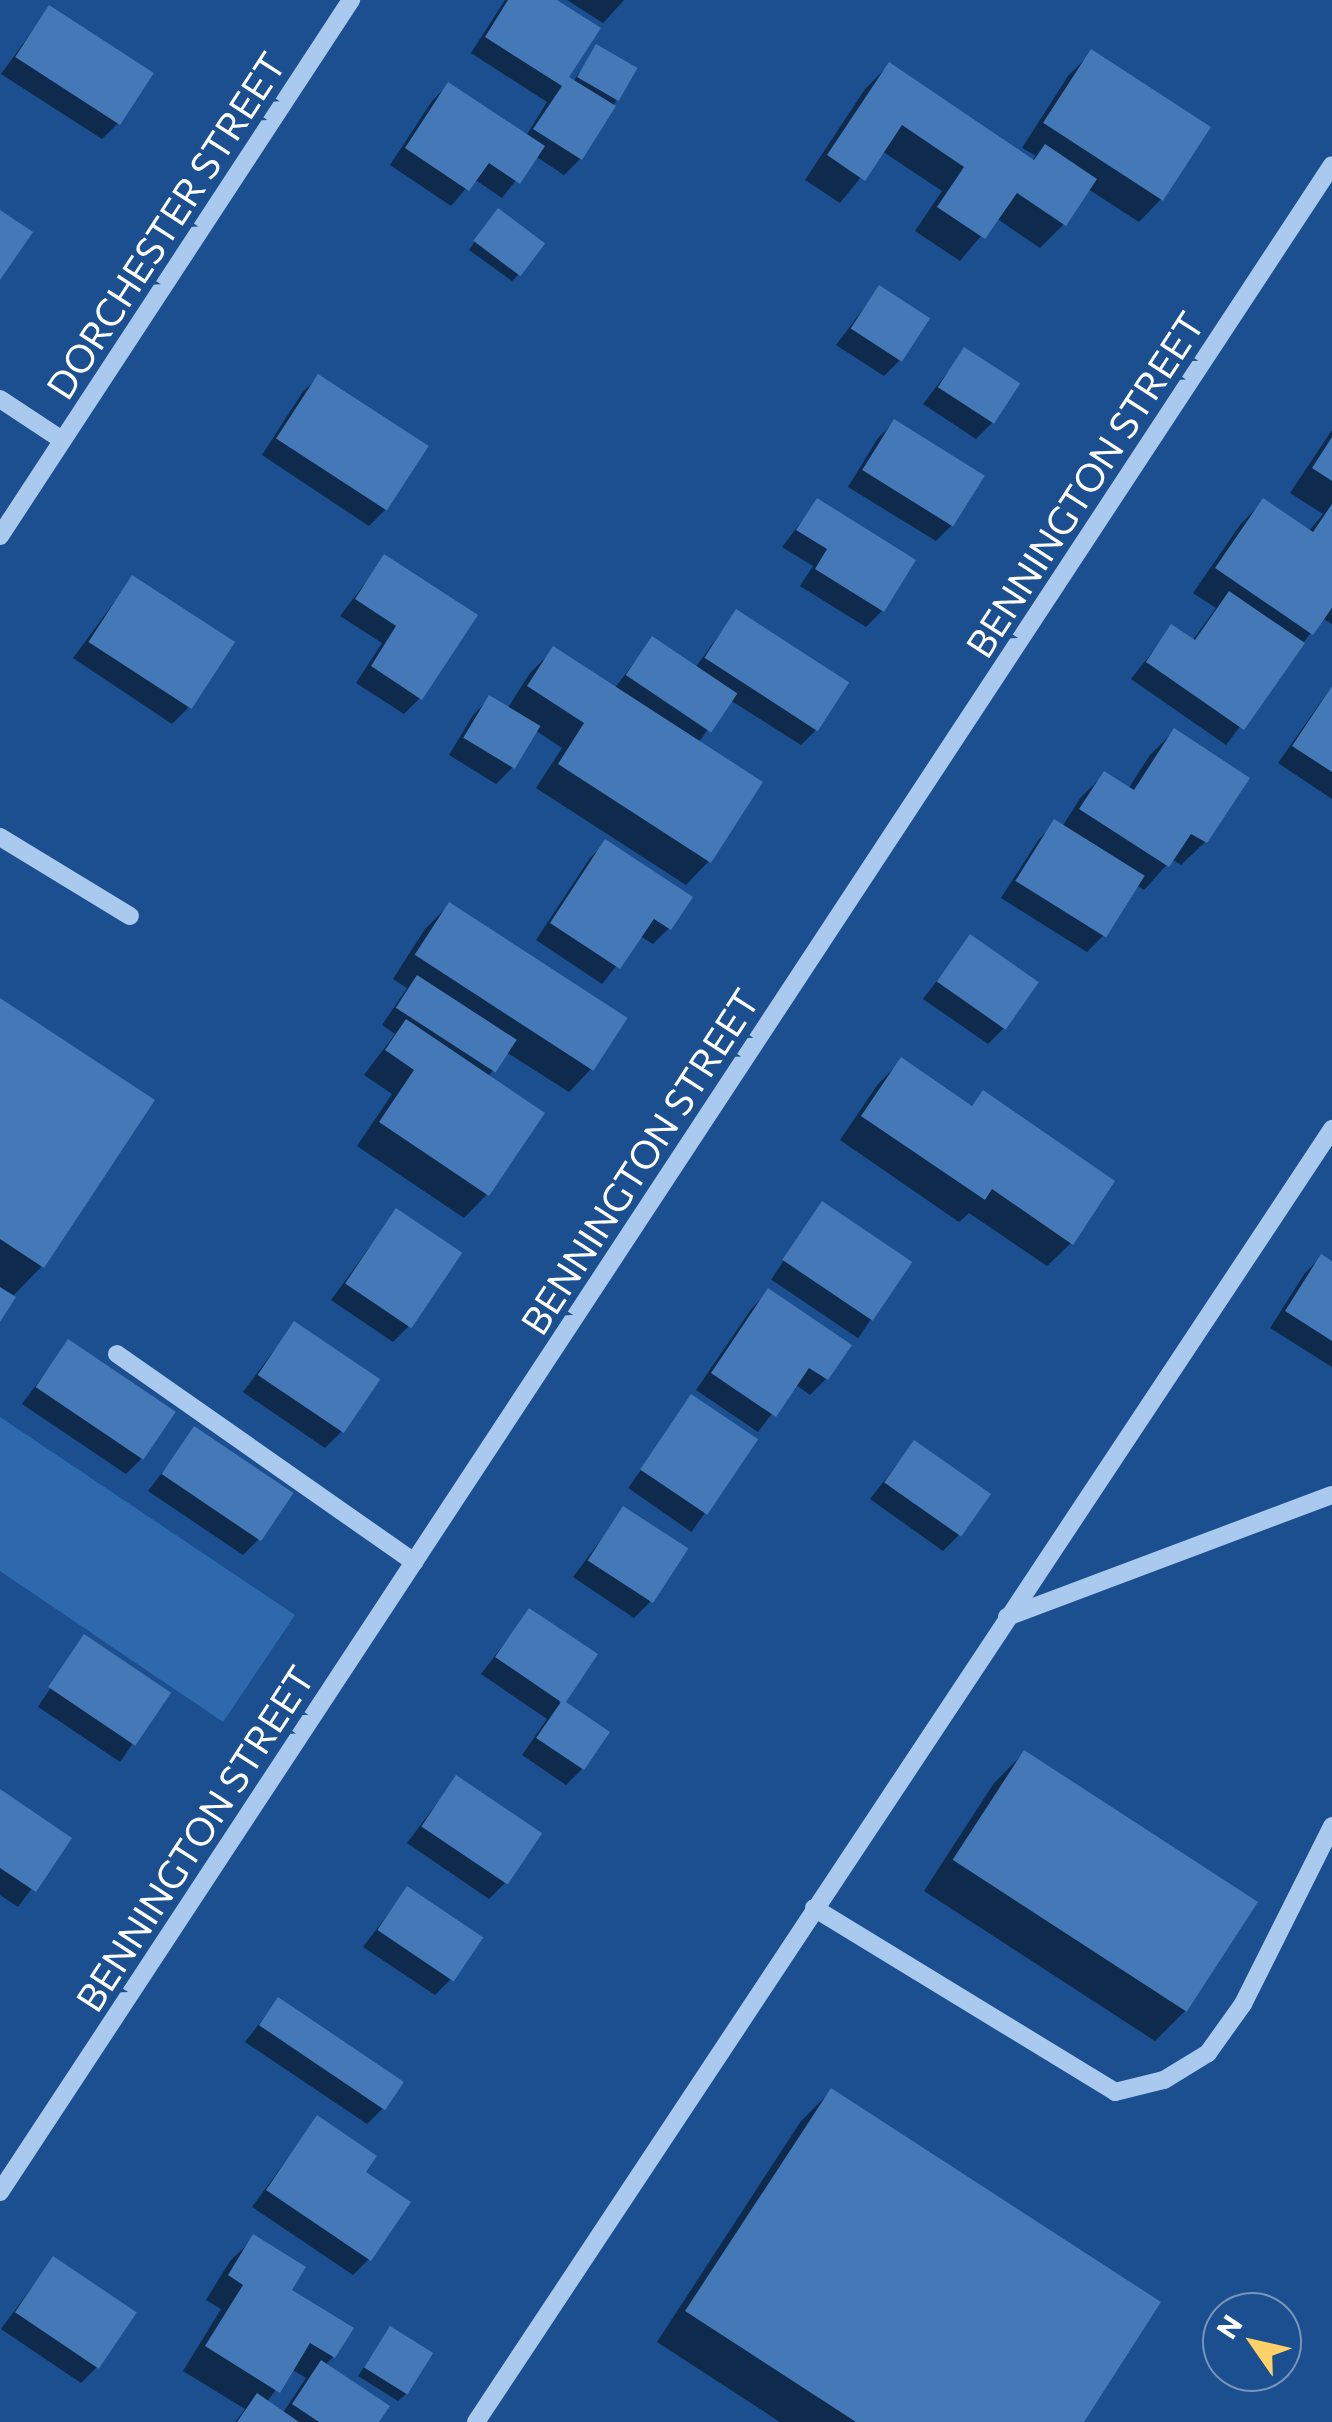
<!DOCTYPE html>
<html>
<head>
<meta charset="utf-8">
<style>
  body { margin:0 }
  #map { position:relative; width:1332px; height:2422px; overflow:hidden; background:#1b4f8f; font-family:Commissioner,sans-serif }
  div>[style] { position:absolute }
  .green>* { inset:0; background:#2e69ad }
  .shadow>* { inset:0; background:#0007; transform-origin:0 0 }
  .building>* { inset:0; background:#4478b7; transform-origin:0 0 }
  .minor>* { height:18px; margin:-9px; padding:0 9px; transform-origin:9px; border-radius:9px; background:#a9c9ee }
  span { translate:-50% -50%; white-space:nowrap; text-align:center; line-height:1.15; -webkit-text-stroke:9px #1b4f8f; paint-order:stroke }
  .street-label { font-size:38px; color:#fff }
  .north { position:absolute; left:1202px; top:2292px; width:100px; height:100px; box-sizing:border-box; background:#1b4f8f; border:2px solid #7695bc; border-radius:50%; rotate:304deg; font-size:28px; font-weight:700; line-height:40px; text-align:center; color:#fff }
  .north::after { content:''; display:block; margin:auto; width:35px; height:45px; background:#ffd166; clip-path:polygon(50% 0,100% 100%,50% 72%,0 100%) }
</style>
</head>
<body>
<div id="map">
  <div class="green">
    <i style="clip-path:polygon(0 1417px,295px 1615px,223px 1722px,0 1571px)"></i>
  </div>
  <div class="shadow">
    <i style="clip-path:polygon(505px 0,552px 0,566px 78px,573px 82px,596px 47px,616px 101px,580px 159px,564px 175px,535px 156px,502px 198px,474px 179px,451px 206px,390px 165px,432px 101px,448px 85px,526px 136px,547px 102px,471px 53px)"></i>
    <i style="clip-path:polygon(567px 0,624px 0,603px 23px)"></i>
    <i style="clip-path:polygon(49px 8px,118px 123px,102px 139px,1px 74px)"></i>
    <i style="clip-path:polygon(1092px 52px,1162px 198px,1139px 222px,1088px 189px,1064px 224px,1040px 248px,996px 218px,960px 261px,915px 231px,942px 191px,882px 151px,840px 203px,805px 180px,865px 89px,889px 65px,1031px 161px,1036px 156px,1022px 148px,1068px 76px)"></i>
    <i style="clip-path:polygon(491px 219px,519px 274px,512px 281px,469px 250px)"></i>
    <i style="clip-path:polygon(879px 288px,900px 360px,884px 376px,836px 345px)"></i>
    <i style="clip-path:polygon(965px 350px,992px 423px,976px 439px,923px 404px)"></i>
    <i style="clip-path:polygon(318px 377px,385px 510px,369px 526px,262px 455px,302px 393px)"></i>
    <i style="clip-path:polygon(894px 422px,952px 525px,936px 541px,848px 487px,878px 438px)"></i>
    <i style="clip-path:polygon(1332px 430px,1332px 624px,1322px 618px,1226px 745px,1131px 679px,1172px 627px,1192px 641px,1216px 608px,1193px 593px,1240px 525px,1263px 501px,1308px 532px,1323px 514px,1290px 493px)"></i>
    <i style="clip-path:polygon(817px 501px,913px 561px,882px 611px,866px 627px,800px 586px,813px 566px,782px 547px)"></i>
    <i style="clip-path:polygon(385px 557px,420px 698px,404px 714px,356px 683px,382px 643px,340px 616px)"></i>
    <i style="clip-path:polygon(132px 578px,188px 708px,172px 724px,73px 658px)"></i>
    <i style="clip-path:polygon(736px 612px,817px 729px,801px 745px,730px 700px,698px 743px,709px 861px,686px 885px,536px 788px,562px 748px,535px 730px,512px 768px,496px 784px,449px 755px,473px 715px,489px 699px,507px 709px,530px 673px,553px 650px,614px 689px,652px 639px,695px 668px)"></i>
    <i style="clip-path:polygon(1332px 686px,1332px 799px,1278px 763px)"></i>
    <i style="clip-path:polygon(1174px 731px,1205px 842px,1181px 865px,1172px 859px,1144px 890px,1136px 885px,1103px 936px,1087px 952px,1001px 898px,1039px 839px,1055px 823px,1062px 827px,1081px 797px,1105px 774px,1128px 789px,1150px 755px)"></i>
    <i style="clip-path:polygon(606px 842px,669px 928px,653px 944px,640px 936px,602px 984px,536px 940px,590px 858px)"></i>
    <i style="clip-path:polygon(449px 905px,592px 1068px,569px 1092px,506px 1052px,488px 1077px,487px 1194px,464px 1218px,357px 1146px,392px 1094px,364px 1075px,395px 1034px,382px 1025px,407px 988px,393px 979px,425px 929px)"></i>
    <i style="clip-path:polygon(970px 938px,1004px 1028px,988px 1044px,923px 999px)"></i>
    <i style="clip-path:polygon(0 1001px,42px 1266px,12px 1297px,0 1317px)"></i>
    <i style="clip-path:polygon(901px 1061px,969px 1108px,983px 1094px,1071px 1243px,1047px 1266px,969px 1213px,959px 1222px,840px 1140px,878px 1084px)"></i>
    <i style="left:822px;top:1204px;width:105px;height:91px;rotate:34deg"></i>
    <i style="clip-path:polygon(396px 1211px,409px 1326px,393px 1342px,331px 1300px)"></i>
    <i style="clip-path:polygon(1321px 1257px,1332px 1264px,1332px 1367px,1270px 1328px,1305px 1273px)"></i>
    <i style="clip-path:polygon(768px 1292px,826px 1379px,810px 1395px,795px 1384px,758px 1432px,696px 1390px,752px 1308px)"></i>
    <i style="clip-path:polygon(294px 1324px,341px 1432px,325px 1448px,243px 1392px)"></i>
    <i style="clip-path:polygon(68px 1342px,142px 1458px,126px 1474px,22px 1404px)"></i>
    <i style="left:692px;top:1397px;width:77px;height:111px;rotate:35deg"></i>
    <i style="clip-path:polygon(195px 1430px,259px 1539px,243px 1555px,148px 1491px)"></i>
    <i style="clip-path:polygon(914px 1443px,959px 1535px,943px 1551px,870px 1499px)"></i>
    <i style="clip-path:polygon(624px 1509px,650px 1602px,634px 1618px,573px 1577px)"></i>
    <i style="clip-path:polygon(529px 1611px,582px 1769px,566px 1785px,522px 1755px,547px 1719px,481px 1674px)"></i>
    <i style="left:85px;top:1637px;width:99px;height:84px;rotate:34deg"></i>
    <i style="clip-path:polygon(1024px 1753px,1255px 1902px,1185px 2011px,1155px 2041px,924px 1891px,994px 1783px)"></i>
    <i style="clip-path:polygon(456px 1778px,505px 1883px,489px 1899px,407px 1843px)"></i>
    <i style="clip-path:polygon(0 1792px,69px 1838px,18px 1907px,0 1895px)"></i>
    <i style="clip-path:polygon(407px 1889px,451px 1979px,435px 1995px,363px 1947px)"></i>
    <i style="clip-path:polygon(278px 2000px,383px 2108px,367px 2124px,245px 2042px)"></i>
    <i style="clip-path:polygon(831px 2091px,1081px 2422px,780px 2422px,657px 2342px,801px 2121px)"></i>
    <i style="clip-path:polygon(317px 2118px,363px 2172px,369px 2259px,353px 2275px,252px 2207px)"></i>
    <i style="clip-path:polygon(evenodd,254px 2238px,333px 2357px,325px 2365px,376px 2422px,235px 2422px,245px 2409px,183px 2371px,221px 2309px,206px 2300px,230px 2261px,254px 2238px,291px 2369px,306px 2378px,282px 2414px,266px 2403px,291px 2369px)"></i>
    <i style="clip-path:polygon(53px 2259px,97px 2367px,81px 2383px,1px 2329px)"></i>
    <i style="clip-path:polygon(390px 2329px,406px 2394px,398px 2401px,358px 2376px)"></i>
  </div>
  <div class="building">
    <i style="clip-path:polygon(508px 0,557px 0,601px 28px,569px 77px,616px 106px,582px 160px,533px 129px,562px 86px,485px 37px)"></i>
    <i style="left:49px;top:5px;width:125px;height:62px;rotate:33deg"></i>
    <i style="left:596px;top:44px;width:48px;height:38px;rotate:30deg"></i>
    <i style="left:1091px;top:49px;width:143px;height:88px;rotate:33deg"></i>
    <i style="clip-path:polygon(889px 62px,1034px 160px,1045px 144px,1097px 179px,1066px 226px,1017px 193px,985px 239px,937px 207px,964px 167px,902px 125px,865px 181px,827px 155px)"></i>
    <i style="clip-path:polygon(448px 82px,545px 146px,520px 184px,489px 163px,469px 191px,405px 148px)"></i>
    <i style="left:498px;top:208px;width:59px;height:41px;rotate:37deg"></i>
    <i style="clip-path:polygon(0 210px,33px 232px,0 280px)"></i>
    <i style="left:879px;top:285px;width:61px;height:52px;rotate:33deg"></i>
    <i style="left:964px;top:347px;width:67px;height:48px;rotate:33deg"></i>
    <i style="left:318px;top:374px;width:132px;height:77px;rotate:33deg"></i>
    <i style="left:894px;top:419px;width:107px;height:60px;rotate:32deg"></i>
    <i style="clip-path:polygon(1332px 437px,1332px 481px,1312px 468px)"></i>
    <i style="clip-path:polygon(817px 498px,916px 560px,884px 612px,815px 569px,827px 549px,796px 530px)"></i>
    <i style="clip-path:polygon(1263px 498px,1313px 532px,1332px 504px,1332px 608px,1313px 635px,1215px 568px)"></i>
    <i style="clip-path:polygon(384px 554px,478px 615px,422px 700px,371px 666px,396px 626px,355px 599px)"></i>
    <i style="left:132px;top:575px;width:123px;height:80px;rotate:33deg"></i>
    <i style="clip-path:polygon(1229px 591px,1305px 643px,1244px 730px,1146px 662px,1171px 624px,1195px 640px)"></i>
    <i style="left:736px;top:609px;width:135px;height:58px;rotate:33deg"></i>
    <i style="left:652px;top:636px;width:103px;height:47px;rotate:34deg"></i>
    <i style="clip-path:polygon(553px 646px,763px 782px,711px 863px,558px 764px,584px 723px,527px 686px)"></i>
    <i style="clip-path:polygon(1332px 686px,1332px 772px,1292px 746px)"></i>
    <i style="left:489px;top:695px;width:60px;height:50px;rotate:31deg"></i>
    <i style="clip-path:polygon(1174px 728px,1250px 778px,1207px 843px,1191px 834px,1169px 867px,1079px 809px,1104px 771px,1134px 790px)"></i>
    <i style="left:1054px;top:819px;width:107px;height:73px;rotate:32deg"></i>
    <i style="clip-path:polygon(605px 839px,693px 897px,671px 930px,654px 919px,620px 969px,550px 923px)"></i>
    <i style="left:449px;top:902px;width:213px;height:63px;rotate:33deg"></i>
    <i style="left:970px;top:934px;width:84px;height:58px;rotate:35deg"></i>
    <i style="left:417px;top:975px;width:119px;height:39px;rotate:33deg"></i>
    <i style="clip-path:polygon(0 998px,155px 1100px,44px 1268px,0 1239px)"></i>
    <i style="clip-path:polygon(406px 1019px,545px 1113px,489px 1196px,379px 1122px,414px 1070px,385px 1050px)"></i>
    <i style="clip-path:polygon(901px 1057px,972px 1106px,983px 1090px,1115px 1181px,1073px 1245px,992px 1189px,985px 1200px,861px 1116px)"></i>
    <i style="left:822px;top:1201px;width:109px;height:71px;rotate:34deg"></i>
    <i style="left:396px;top:1208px;width:80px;height:91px;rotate:34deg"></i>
    <i style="clip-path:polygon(1321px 1254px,1332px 1261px,1332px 1341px,1285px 1311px)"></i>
    <i style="clip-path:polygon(0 1287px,16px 1297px,0 1322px)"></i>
    <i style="clip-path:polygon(768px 1288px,852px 1345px,828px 1380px,809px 1368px,776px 1417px,711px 1373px)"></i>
    <i style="left:294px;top:1321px;width:104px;height:65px;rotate:34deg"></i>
    <i style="left:68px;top:1339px;width:130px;height:58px;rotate:34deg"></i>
    <i style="left:691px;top:1394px;width:81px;height:91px;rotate:34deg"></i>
    <i style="left:194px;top:1426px;width:120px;height:58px;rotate:34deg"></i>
    <i style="left:914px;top:1440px;width:94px;height:52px;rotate:35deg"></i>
    <i style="left:623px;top:1506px;width:78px;height:65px;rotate:33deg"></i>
    <i style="clip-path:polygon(529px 1608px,598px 1654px,566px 1702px,610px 1732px,584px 1770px,536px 1738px,561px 1702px,495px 1657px)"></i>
    <i style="left:84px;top:1634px;width:105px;height:64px;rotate:34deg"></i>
    <i style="left:1024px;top:1750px;width:279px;height:131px;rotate:33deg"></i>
    <i style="left:456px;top:1775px;width:104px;height:62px;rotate:34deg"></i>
    <i style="clip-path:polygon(0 1789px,72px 1838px,36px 1892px,0 1868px)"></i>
    <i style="left:407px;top:1886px;width:92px;height:53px;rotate:34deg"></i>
    <i style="left:278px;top:1997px;width:152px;height:34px;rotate:34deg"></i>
    <i style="clip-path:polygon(831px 2088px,1161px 2302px,1084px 2422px,856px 2422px,685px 2311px)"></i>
    <i style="clip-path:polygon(317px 2115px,377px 2156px,366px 2172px,411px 2202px,371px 2261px,266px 2190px)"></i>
    <i style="clip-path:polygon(253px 2234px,306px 2267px,292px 2290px,354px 2328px,335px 2358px,310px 2343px,280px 2393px,205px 2346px,243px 2285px,228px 2275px)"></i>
    <i style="left:53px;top:2256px;width:101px;height:68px;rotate:34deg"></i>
    <i style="left:390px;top:2326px;width:51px;height:49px;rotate:32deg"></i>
    <i style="clip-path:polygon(321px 2360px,390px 2406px,379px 2422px,319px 2422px,292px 2404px)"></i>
    <i style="clip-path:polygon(257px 2393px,299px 2422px,237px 2422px)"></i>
  </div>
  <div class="minor">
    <i style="left:0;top:399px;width:74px;rotate:33.5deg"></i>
    <i style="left:0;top:536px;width:641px;rotate:-56.78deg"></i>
    <i style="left:0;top:837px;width:152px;rotate:31.3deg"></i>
    <i style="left:117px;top:1354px;width:363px;rotate:35deg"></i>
    <i style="left:1007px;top:1617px;width:347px;rotate:-20.6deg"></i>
    <i style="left:814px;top:1908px;width:353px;rotate:31.4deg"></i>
    <i style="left:1115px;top:2092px;width:50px;rotate:-13.8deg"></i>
    <i style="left:1164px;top:2080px;width:52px;rotate:-31.5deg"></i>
    <i style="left:1208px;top:2053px;width:60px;rotate:-54.5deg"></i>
    <i style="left:1243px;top:2004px;width:199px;rotate:-63.4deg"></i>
    <i style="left:0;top:2192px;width:2425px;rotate:-56.69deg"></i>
    <i style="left:476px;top:2422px;width:1551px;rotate:-56.49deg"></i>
  </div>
  <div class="street-label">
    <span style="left:165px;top:225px;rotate:-57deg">DORCHESTER STREET</span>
    <span style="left:1084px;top:484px;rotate:-57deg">BENNINGTON STREET</span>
    <span style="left:639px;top:1161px;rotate:-57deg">BENNINGTON STREET</span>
    <span style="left:194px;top:1838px;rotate:-57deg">BENNINGTON STREET</span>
  </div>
  <div class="north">N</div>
</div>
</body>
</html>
